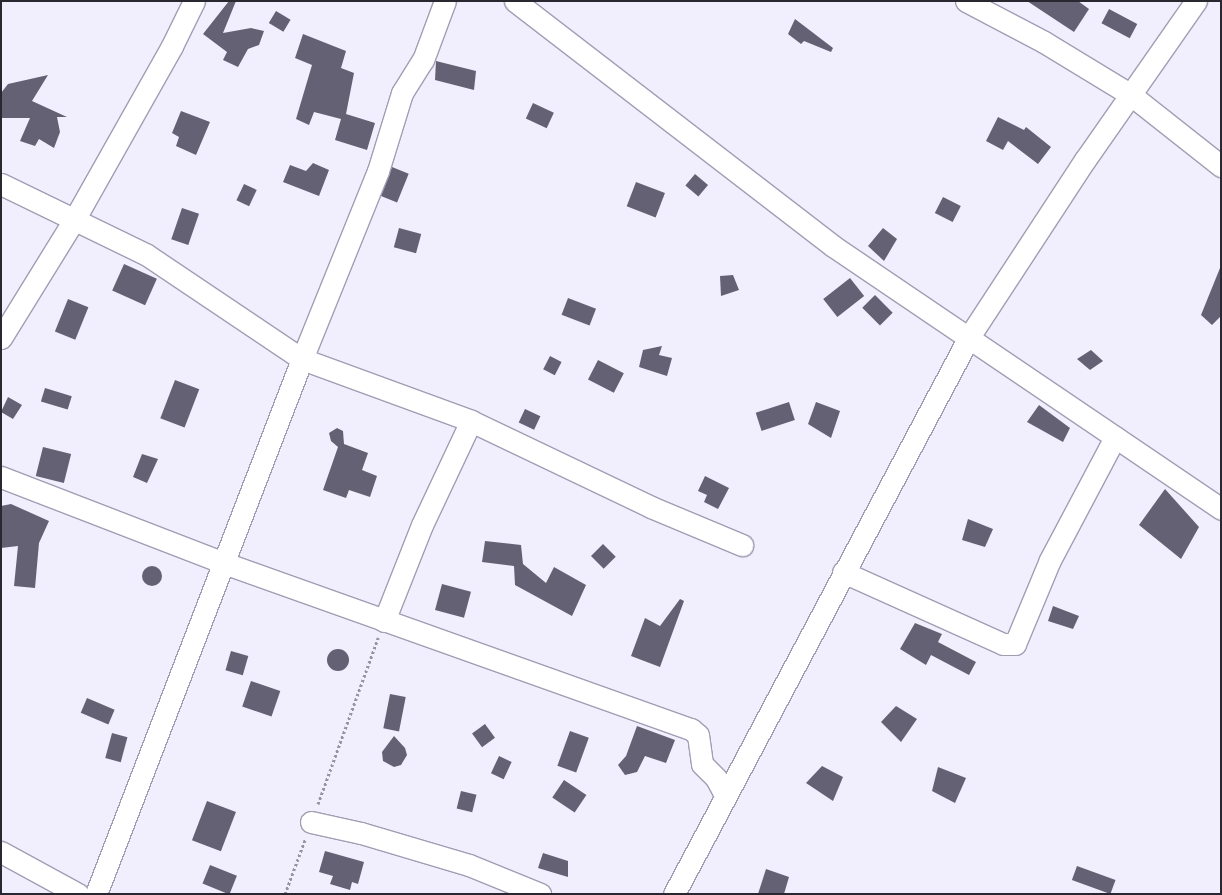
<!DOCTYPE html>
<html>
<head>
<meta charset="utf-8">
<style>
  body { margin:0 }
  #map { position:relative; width:1222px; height:895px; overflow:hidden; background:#f1effd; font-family:Ubuntu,sans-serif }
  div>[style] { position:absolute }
  .building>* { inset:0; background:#646175; transform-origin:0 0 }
  .round { border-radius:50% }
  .path>* { height:3px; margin-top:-1.5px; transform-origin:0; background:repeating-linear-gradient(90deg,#95949f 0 2.5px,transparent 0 5px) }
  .roads { filter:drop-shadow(1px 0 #a19eb4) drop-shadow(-1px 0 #a19eb4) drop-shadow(0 1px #a19eb4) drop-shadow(0 -1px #a19eb4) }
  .minor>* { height:21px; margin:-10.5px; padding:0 10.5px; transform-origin:10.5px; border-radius:10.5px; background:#fff }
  span { translate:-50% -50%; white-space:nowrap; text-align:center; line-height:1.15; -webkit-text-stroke:5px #f1effd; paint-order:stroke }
  .frame { position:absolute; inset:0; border:2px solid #292830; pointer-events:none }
</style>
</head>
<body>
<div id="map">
  <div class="building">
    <i style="clip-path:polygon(229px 1px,236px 1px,223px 33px,251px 28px,264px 31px,259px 45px,248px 49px,238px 67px,223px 60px,227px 52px,203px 34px)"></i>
    <i style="clip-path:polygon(1027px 1px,1078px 1px,1089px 9px,1074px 32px)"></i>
    <i style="left:1109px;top:9px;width:32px;height:16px;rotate:28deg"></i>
    <i style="left:276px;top:11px;width:17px;height:14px;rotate:31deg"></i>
    <i style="clip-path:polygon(795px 19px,833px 48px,831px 52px,804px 41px,801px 44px,788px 34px)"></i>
    <i style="clip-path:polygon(303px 34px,346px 51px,341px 68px,354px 73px,346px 114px,375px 123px,367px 150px,335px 140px,341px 119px,314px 112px,309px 125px,296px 119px,312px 65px,295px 58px)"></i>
    <i style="clip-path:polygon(436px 61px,476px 71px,474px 90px,435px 80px)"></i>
    <i style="clip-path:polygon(48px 75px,32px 101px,67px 117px,57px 117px,60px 132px,54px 148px,39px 139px,35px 146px,20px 141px,30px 118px,1px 118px,1px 93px,8px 84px)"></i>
    <i style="left:533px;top:103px;width:23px;height:17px;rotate:25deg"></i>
    <i style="clip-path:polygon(181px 111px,210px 122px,196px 155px,176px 146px,179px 137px,172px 133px)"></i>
    <i style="clip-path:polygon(998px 117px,1024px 130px,1026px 127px,1051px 147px,1038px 164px,1008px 141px,1003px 150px,986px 141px)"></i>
    <i style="clip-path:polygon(313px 163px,329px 170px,319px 196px,283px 182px,290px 165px,306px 171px)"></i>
    <i style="left:392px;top:167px;width:18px;height:31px;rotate:22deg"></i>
    <i style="left:695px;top:174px;width:17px;height:15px;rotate:40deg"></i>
    <i style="left:636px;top:182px;width:31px;height:26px;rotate:21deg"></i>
    <i style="left:244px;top:184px;width:14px;height:18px;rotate:25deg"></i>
    <i style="left:943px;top:197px;width:20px;height:18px;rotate:27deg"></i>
    <i style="left:182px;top:208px;width:18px;height:33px;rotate:19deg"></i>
    <i style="left:399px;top:228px;width:23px;height:20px;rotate:15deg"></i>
    <i style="clip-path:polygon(883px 228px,897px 239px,884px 261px,868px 246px)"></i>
    <i style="left:124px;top:264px;width:36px;height:29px;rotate:24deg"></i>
    <i style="clip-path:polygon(1220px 268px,1221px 316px,1212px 325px,1201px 315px)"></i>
    <i style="clip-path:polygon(733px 275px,739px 290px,721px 296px,720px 276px)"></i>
    <i style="left:850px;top:278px;width:23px;height:34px;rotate:52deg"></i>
    <i style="left:875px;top:295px;width:25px;height:18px;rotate:45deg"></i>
    <i style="left:568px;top:298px;width:30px;height:18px;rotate:21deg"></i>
    <i style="left:68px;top:299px;width:22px;height:35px;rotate:22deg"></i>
    <i style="clip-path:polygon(662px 346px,659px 355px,672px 358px,667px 376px,639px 367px,643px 350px)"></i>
    <i style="clip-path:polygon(1091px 350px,1103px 361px,1090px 370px,1077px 359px)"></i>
    <i style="left:550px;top:356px;width:13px;height:15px;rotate:27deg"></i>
    <i style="left:598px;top:360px;width:29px;height:22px;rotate:27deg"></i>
    <i style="left:175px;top:380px;width:26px;height:41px;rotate:21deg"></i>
    <i style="left:45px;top:388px;width:28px;height:14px;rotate:17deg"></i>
    <i style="clip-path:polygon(8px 397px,22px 405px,13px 419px,1px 412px)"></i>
    <i style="left:789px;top:402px;width:19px;height:35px;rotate:72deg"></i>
    <i style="clip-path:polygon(816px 402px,840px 411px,831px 438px,808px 424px)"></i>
    <i style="clip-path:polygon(1039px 405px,1070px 428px,1063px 442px,1027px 422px)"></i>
    <i style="left:525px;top:409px;width:17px;height:15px;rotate:25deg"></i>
    <i style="clip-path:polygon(337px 428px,343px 431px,344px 444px,368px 453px,362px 470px,377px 476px,370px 497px,349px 490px,346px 498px,323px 490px,338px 447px,331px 441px,329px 433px)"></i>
    <i style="left:43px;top:447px;width:29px;height:30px;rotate:14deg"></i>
    <i style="clip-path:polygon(142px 454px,158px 459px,147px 483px,133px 477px)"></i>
    <i style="clip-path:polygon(705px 476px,729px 488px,718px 509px,704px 502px,707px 495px,698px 491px)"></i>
    <i style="clip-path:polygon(1165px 489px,1199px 527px,1181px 559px,1139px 525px)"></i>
    <i style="clip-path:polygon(11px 504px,49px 521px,39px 543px,35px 588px,14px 586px,18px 546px,1px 548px,1px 506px)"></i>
    <i style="clip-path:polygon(968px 519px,993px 529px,985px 547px,962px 540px)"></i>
    <i style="clip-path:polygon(485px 541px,521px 545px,523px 564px,546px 583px,554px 567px,586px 585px,572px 616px,515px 585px,514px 566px,482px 562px)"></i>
    <i style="left:603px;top:544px;width:18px;height:17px;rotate:45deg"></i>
    <i class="round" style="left:142px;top:566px;width:20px;height:20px"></i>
    <i style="left:442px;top:584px;width:30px;height:27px;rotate:15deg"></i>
    <i style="clip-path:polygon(680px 599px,684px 601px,660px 667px,631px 656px,645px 618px,660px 626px)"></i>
    <i style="clip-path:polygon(1053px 606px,1079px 616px,1073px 629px,1048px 621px)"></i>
    <i style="clip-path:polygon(915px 623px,942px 634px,938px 642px,976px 662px,969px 675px,931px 655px,926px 665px,900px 649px)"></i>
    <i class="round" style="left:327px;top:649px;width:22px;height:22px"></i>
    <i style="left:231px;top:651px;width:18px;height:20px;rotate:16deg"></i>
    <i style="left:251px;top:681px;width:31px;height:27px;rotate:19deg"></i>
    <i style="left:390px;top:694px;width:16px;height:35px;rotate:11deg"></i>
    <i style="left:87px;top:698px;width:30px;height:16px;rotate:23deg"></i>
    <i style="clip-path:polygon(896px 706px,917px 719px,901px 742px,881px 722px)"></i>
    <i style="left:485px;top:724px;width:17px;height:16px;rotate:54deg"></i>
    <i style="clip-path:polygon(637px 726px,675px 740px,666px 763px,645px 756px,637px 772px,625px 775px,618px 765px,626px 756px)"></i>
    <i style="left:570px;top:731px;width:20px;height:37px;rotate:20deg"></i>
    <i style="left:112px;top:733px;width:16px;height:26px;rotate:15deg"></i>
    <i style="clip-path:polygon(394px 736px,405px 748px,407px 755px,401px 765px,394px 767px,383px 761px,382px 752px)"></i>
    <i style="left:499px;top:756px;width:14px;height:19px;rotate:25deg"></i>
    <i style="clip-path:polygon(822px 766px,843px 777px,833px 801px,806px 783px)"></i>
    <i style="clip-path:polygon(938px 767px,966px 778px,955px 803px,932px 791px)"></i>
    <i style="left:564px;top:780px;width:27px;height:21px;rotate:34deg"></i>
    <i style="left:461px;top:791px;width:16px;height:18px;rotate:14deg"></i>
    <i style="left:207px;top:801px;width:31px;height:42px;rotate:21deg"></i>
    <i style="clip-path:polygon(325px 851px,364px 862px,358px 884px,352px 882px,350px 890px,330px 884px,333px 876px,319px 872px)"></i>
    <i style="clip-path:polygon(543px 853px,568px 861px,568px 877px,538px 868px)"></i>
    <i style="left:210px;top:865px;width:29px;height:20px;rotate:22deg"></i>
    <i style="left:1077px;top:866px;width:41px;height:15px;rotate:20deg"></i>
    <i style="clip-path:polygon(766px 869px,789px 877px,784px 894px,758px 894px)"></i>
  </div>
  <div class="path">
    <i style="left:318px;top:804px;width:177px;rotate:-70.1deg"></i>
    <i style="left:285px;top:894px;width:58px;rotate:-69.7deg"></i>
  </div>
  <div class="roads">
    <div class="minor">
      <i style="left:515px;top:1px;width:401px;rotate:37.6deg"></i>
      <i style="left:833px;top:246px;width:469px;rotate:34.1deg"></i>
      <i style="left:966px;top:1px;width:88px;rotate:27.7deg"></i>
      <i style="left:1044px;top:42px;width:102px;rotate:31.3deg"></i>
      <i style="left:1131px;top:95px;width:115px;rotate:38.3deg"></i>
      <i style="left:1px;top:184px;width:162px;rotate:25.9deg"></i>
      <i style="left:147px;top:255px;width:187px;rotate:33.9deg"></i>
      <i style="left:302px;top:359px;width:180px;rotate:20.1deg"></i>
      <i style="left:471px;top:421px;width:199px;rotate:25.5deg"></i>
      <i style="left:651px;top:507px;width:99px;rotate:22.7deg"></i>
      <i style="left:1px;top:338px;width:139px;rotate:-58.3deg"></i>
      <i style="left:74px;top:220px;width:200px;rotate:-60.6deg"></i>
      <i style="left:172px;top:46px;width:50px;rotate:-63.9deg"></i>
      <i style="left:1px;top:477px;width:239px;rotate:21.1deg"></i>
      <i style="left:224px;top:563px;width:496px;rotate:19.6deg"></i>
      <i style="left:691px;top:729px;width:9px;rotate:41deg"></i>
      <i style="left:698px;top:735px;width:29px;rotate:82deg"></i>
      <i style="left:702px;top:764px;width:20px;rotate:45deg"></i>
      <i style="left:716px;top:778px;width:19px;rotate:62deg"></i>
      <i style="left:843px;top:572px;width:175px;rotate:24.2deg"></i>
      <i style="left:1003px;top:644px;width:12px"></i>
      <i style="left:1015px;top:644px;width:91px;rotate:-67.4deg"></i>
      <i style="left:1050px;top:560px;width:139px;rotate:-62.1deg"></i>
      <i style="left:384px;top:621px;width:103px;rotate:-68.4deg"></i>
      <i style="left:422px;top:525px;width:115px;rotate:-64.8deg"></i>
      <i style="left:311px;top:822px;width:51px;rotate:12.4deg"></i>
      <i style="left:361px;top:833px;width:113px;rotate:16.5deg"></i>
      <i style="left:469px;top:865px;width:77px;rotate:22.2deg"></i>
      <i style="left:1px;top:852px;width:88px;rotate:28.6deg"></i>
      <i style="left:96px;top:894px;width:573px;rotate:-68.94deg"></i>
      <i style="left:302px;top:359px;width:203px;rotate:-68deg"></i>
      <i style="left:378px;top:171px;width:82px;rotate:-72.9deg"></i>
      <i style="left:402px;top:93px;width:39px;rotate:-58deg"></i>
      <i style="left:423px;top:60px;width:63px;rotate:-69.6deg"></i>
      <i style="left:674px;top:894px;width:630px;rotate:-62.09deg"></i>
      <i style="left:969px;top:337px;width:212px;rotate:-56.8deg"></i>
      <i style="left:1085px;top:160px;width:194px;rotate:-55.1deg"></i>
    </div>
  </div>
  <div class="frame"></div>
</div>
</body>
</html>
